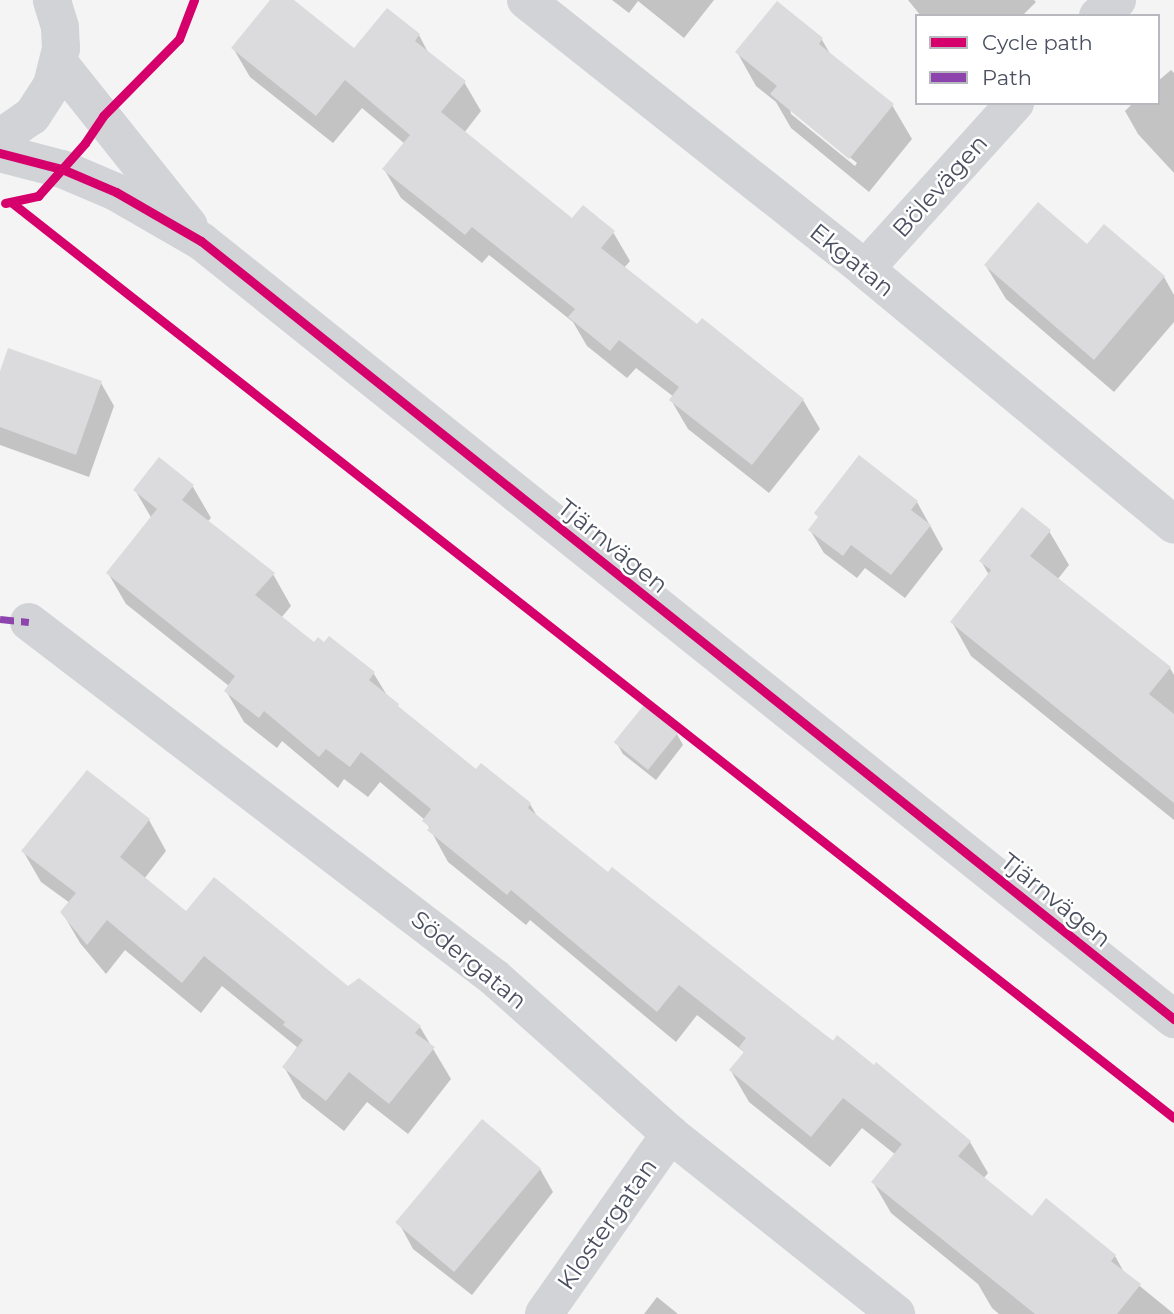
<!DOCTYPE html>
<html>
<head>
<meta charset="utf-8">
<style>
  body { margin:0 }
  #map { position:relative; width:1174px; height:1314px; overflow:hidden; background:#f4f4f4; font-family:Montserrat,sans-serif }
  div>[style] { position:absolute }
  .shadow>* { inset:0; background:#0003 }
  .building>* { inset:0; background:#dbdbdd; transform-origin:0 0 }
  .minor>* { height:38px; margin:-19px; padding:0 19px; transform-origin:19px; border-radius:19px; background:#d2d3d6 }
  .tertiary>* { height:38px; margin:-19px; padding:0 19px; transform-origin:19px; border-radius:19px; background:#d2d3d6 }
  .quiet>* { height:7px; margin-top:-3.5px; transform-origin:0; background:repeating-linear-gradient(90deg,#8e44ad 0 14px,transparent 0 21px) }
  .cycleway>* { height:9px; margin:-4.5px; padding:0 4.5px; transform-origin:4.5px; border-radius:4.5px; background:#d6006c }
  span { translate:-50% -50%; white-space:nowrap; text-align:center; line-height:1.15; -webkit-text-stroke:5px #fff; paint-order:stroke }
  .street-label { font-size:24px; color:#4a5060 }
  .legend { position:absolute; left:915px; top:14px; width:245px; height:91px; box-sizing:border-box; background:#fff; border:2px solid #b7b9bf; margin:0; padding:9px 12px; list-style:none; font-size:21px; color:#4a5060 }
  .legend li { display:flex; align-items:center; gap:14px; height:35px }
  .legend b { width:35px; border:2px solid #b7b9bf }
</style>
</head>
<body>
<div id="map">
  <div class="shadow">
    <i style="clip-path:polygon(272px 0,291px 0,354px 51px,419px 35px,430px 56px,464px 82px,481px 111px,464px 133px,573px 221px,613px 232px,630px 261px,624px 268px,698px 327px,703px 320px,803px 400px,820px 429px,769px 493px,688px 429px,671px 400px,674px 397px,636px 368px,627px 378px,587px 346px,573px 322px,489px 255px,482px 263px,401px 198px,384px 169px,405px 144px,362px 108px,333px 143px,250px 77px,233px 48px)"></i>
    <i style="clip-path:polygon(612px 0,714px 0,684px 38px,638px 1px,629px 13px)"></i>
    <i style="clip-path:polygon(908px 0,1034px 0,1036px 2px,1022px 16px,921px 16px)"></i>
    <i style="clip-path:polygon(evenodd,777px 3px,822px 40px,832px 57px,892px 105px,912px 139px,869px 192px,791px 128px,776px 102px,756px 86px,737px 52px,777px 3px,790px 109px,857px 163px,855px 166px,791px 114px,790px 109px)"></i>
    <i style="clip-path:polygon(1171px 70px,1174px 73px,1174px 173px,1138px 134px,1125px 111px,1133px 103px,1158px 103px,1158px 81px)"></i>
    <i style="clip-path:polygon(1121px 241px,1164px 277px,1174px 295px,1174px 322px,1114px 392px,1006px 299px,986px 266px,1096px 269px)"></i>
    <i style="clip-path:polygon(0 376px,101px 383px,114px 406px,89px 477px,0 445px)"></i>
    <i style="clip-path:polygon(193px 487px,211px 518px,207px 522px,273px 574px,291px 606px,281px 618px,314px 644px,324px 645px,329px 638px,374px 674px,388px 697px,402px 712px,476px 772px,530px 804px,538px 818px,608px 875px,970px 1142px,988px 1173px,983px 1179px,1032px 1218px,1115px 1256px,1125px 1274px,1174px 1314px,999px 1314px,992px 1308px,978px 1284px,891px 1213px,873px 1182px,896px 1155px,862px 1128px,830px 1167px,749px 1102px,731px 1071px,744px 1052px,697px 1015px,676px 1042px,530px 920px,526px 925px,448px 862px,425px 820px,380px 782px,368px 797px,344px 779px,338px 788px,282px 741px,277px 748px,244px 722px,226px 691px,229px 686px,126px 604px,108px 573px,152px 519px,135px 490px)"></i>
    <i style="clip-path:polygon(917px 502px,943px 549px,905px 598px,865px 568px,857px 578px,824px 553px,810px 530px,819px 518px)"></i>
    <i style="clip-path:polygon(1049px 531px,1069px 565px,1057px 580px,1170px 668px,1174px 675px,1174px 820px,971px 656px,952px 622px,989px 575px,981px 561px)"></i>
    <i style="clip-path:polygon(677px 734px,683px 745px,656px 780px,623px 754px,616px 742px)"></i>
    <i style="clip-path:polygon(149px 820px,166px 851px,144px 879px,187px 914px,348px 988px,420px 1027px,451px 1079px,408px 1134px,367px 1102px,344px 1131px,302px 1098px,284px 1067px,297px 1047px,222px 986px,201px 1013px,125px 950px,106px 974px,80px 943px,62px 912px,70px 903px,41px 882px,23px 851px)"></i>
    <i style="clip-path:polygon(540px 1169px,553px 1192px,472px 1295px,413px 1249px,400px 1225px)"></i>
    <i style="clip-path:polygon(657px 1297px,678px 1314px,644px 1314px)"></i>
  </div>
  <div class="building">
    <i style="clip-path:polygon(270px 0,294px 0,354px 48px,387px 8px,420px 34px,415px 41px,466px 81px,441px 112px,572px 218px,583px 205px,615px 231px,601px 248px,697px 324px,702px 318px,804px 399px,752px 465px,669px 400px,679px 387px,619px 340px,610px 351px,568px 317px,575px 309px,472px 227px,465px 235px,382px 169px,410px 135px,345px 80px,316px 116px,231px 48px)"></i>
    <i style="clip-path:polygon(777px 1px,823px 38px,819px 44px,894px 104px,849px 159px,770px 94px,777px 86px,735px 52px)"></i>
    <i style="clip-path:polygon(1038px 202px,1087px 244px,1104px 224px,1165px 276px,1094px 360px,984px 265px)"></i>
    <i style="clip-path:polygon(8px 348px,102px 381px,76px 455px,0 427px,0 371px)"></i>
    <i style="clip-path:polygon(859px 455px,918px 501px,911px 510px,931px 525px,891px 575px,851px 545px,843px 556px,808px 530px,818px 517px,814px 513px)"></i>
    <i style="clip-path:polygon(159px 457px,194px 485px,182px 500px,275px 573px,255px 595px,314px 642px,318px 637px,324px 642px,329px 636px,375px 672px,369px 680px,399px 704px,398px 706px,476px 769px,481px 763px,531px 803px,528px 808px,608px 872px,612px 867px,833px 1041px,837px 1035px,874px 1065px,876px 1062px,971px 1141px,958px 1156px,1032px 1216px,1046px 1198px,1116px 1255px,1111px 1261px,1141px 1284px,1117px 1314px,1035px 1314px,871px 1182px,902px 1144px,843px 1098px,811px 1137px,729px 1070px,744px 1052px,739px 1047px,746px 1038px,679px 985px,657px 1012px,511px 890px,507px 895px,427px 830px,430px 827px,422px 821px,431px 809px,361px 752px,350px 767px,326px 749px,319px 757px,264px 711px,259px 718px,224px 691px,235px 676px,106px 573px,157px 509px,133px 490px)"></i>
    <i style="clip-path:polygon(1022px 507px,1051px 530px,1030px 556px,1171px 667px,1149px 694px,1174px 714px,1174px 803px,950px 622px,991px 570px,979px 561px)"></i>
    <i style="left:644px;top:705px;width:44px;height:48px;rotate:39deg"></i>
    <i style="clip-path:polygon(87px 770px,150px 819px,120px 857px,186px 911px,214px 877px,348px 986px,359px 978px,421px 1026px,415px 1033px,435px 1047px,389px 1104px,349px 1072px,326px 1101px,282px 1067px,303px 1040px,283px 1025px,285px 1022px,204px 956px,182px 983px,107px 920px,87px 945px,60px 912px,76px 893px,21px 851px)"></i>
    <i style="left:482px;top:1119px;width:77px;height:135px;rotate:40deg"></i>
  </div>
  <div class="minor">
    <i style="left:526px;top:0;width:433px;rotate:38.4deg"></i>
    <i style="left:865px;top:269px;width:401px;rotate:39.6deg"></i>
    <i style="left:1098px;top:16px;width:25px;rotate:-40deg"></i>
    <i style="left:865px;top:269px;width:224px;rotate:-47.9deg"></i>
    <i style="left:29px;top:622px;width:586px;rotate:37.38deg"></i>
    <i style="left:495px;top:978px;width:234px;rotate:41.7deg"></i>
    <i style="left:670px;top:1134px;width:289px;rotate:38.5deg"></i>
    <i style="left:544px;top:1314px;width:220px;rotate:-55deg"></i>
  </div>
  <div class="tertiary">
    <i style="left:59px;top:63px;width:208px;rotate:51.4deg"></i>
    <i style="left:0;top:138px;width:39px;rotate:-35deg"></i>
    <i style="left:32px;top:116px;width:37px;rotate:-57deg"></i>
    <i style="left:52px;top:85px;width:38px;rotate:-76deg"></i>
    <i style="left:61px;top:48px;width:21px;rotate:-93deg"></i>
    <i style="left:60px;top:27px;width:28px;rotate:-107deg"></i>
    <i style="left:0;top:153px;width:64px;rotate:14.5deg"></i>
    <i style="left:62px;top:169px;width:59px;rotate:23.1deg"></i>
    <i style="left:116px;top:192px;width:98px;rotate:30deg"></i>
    <i style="left:201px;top:241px;width:1246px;rotate:38.65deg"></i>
  </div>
  <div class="quiet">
    <i style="left:0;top:619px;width:29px;rotate:6deg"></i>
  </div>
  <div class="cycleway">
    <i style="left:0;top:153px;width:64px;rotate:14.5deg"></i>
    <i style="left:62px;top:169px;width:59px;rotate:23.1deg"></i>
    <i style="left:116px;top:192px;width:98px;rotate:30deg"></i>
    <i style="left:201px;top:241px;width:1246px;rotate:38.65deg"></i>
    <i style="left:11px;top:202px;width:1480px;rotate:38.22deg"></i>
    <i style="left:5px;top:203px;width:34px;rotate:-12deg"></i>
    <i style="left:38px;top:196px;width:71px;rotate:-48.4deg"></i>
    <i style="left:85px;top:143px;width:32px;rotate:-56deg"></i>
    <i style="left:103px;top:116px;width:108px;rotate:-45.4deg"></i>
    <i style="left:179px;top:39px;width:42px;rotate:-69deg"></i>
  </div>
  <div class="street-label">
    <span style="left:940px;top:186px;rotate:-48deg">Bölevägen</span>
    <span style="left:852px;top:260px;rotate:39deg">Ekgatan</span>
    <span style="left:613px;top:546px;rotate:39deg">Tjärnvägen</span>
    <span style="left:1056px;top:900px;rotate:39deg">Tjärnvägen</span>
    <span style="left:469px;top:960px;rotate:39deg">Södergatan</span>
    <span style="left:607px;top:1224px;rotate:-55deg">Klostergatan</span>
  </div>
  <ul class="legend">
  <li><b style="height:9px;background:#d6006c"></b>Cycle path</li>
  <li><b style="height:9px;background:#8e44ad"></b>Path</li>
  </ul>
</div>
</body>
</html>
